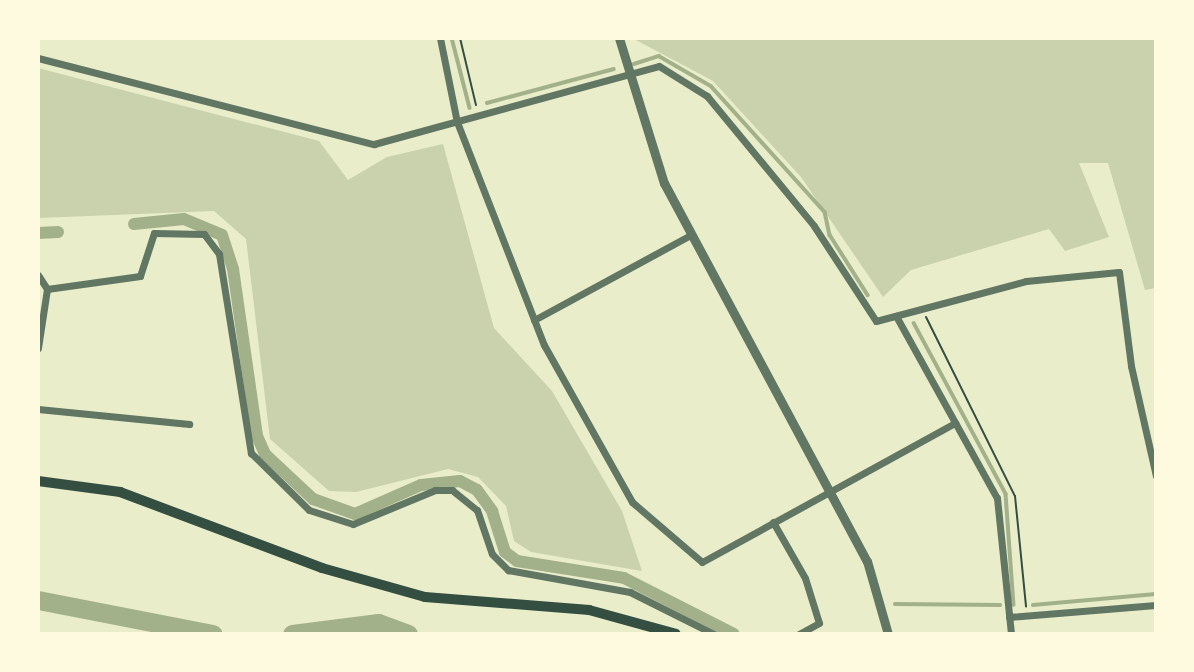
<!DOCTYPE html>
<html>
<head>
<meta charset="utf-8">
<style>
  body { margin:0 }
  #map { position:relative; width:1194px; height:672px; overflow:hidden; background:#e9edc9; font-family:"IBM Plex Sans",sans-serif }
  div>[style] { position:absolute }
  .green>* { inset:0; background:#cad2ad }
  .stream>* { height:3.5px; margin:-1.75px; padding:0 1.75px; transform-origin:1.75px; border-radius:1.75px; background:#a3b18a }
  .canal>* { height:12px; margin:-6px; padding:0 6px; transform-origin:6px; border-radius:6px; background:#a3b18a }
  .river>* { height:19px; margin:-9.5px; padding:0 9.5px; transform-origin:9.5px; border-radius:9.5px; background:#a3b18a }
  .path>* { height:2px; margin:-1px; padding:0 1px; transform-origin:1px; border-radius:1px; background:#344e41 }
  .minor>* { height:7px; margin:-3.5px; padding:0 3.5px; transform-origin:3.5px; border-radius:3.5px; background:#617663 }
  .tertiary>* { height:9px; margin:-4.5px; padding:0 4.5px; transform-origin:4.5px; border-radius:4.5px; background:#617663 }
  .primary>* { height:10px; margin:-5px; padding:0 5px; transform-origin:5px; border-radius:5px; background:#344e41 }
  span { translate:-50% -50%; white-space:nowrap; text-align:center; line-height:1.15; -webkit-text-stroke:7px #fefae0; paint-order:stroke }
  .frame { position:absolute; inset:0; border:40px solid #fefae0; pointer-events:none }
</style>
</head>
<body>
<div id="map">
  <div class="green">
    <i style="clip-path:polygon(634px 39px,1155px 39px,1155px 288px,1145px 290px,1108px 163px,1079px 163px,1109px 237px,1065px 251px,1049px 229px,911px 270px,883px 297px,801px 177px,713px 81px)"></i>
    <i style="clip-path:polygon(38px 68px,319px 141px,348px 180px,387px 157px,443px 144px,494px 328px,552px 391px,622px 511px,642px 571px,531px 552px,514px 541px,506px 506px,478px 477px,448px 469px,356px 492px,329px 491px,270px 439px,246px 239px,214px 211px,39px 218px)"></i>
  </div>
  <div class="stream">
    <i style="left:452px;top:38px;width:72px;rotate:75.6deg"></i>
    <i style="left:634px;top:64px;width:26px;rotate:-18deg"></i>
    <i style="left:659px;top:56px;width:60px;rotate:30deg"></i>
    <i style="left:711px;top:86px;width:170px;rotate:47.9deg"></i>
    <i style="left:825px;top:212px;width:24px;rotate:78deg"></i>
    <i style="left:830px;top:235px;width:71px;rotate:57.7deg"></i>
    <i style="left:487px;top:103px;width:131px;rotate:-15deg"></i>
    <i style="left:914px;top:323px;width:194px;rotate:61.7deg"></i>
    <i style="left:1006px;top:494px;width:111px;rotate:85.9deg"></i>
    <i style="left:895px;top:604px;width:105px;rotate:0.5deg"></i>
    <i style="left:1033px;top:605px;width:123px;rotate:-5.1deg"></i>
  </div>
  <div class="canal">
    <i style="left:134px;top:224px;width:50px;rotate:-5.7deg"></i>
    <i style="left:184px;top:219px;width:41px;rotate:22.8deg"></i>
    <i style="left:222px;top:235px;width:36px;rotate:72deg"></i>
    <i style="left:233px;top:269px;width:169px;rotate:81.8deg"></i>
    <i style="left:257px;top:436px;width:20px;rotate:66deg"></i>
    <i style="left:265px;top:454px;width:66px;rotate:43.2deg"></i>
    <i style="left:313px;top:499px;width:45px;rotate:19.7deg"></i>
    <i style="left:355px;top:514px;width:72px;rotate:-23.7deg"></i>
    <i style="left:421px;top:485px;width:39px;rotate:-6deg"></i>
    <i style="left:460px;top:481px;width:19px;rotate:28deg"></i>
    <i style="left:477px;top:490px;width:26px;rotate:54deg"></i>
    <i style="left:492px;top:511px;width:43px;rotate:72.4deg"></i>
    <i style="left:505px;top:552px;width:15px;rotate:37deg"></i>
    <i style="left:517px;top:561px;width:108px;rotate:9deg"></i>
    <i style="left:624px;top:578px;width:123px;rotate:27deg"></i>
    <i style="left:38px;top:233px;width:20px;rotate:-3deg"></i>
  </div>
  <div class="river">
    <i style="left:38px;top:600px;width:178px;rotate:11deg"></i>
    <i style="left:292px;top:634px;width:87px;rotate:-7.3deg"></i>
    <i style="left:378px;top:623px;width:32px;rotate:20deg"></i>
  </div>
  <div class="path">
    <i style="left:460px;top:38px;width:69px;rotate:76.6deg"></i>
    <i style="left:926px;top:317px;width:200px;rotate:63.6deg"></i>
    <i style="left:1015px;top:496px;width:111px;rotate:84.3deg"></i>
  </div>
  <div class="minor">
    <i style="left:440px;top:38px;width:86px;rotate:78.6deg"></i>
    <i style="left:457px;top:122px;width:239px;rotate:68.7deg"></i>
    <i style="left:544px;top:345px;width:180px;rotate:60.7deg"></i>
    <i style="left:632px;top:502px;width:92px;rotate:40.6deg"></i>
    <i style="left:702px;top:562px;width:289px;rotate:-28.8deg"></i>
    <i style="left:38px;top:58px;width:347px;rotate:14.4deg"></i>
    <i style="left:374px;top:144px;width:295px;rotate:-15.3deg"></i>
    <i style="left:659px;top:66px;width:57px;rotate:32deg"></i>
    <i style="left:707px;top:96px;width:168px;rotate:50.5deg"></i>
    <i style="left:814px;top:226px;width:113px;rotate:56.9deg"></i>
    <i style="left:876px;top:321px;width:155px;rotate:-14.9deg"></i>
    <i style="left:1026px;top:281px;width:93px;rotate:-5.5deg"></i>
    <i style="left:1119px;top:272px;width:95px;rotate:82.7deg"></i>
    <i style="left:1131px;top:366px;width:113px;rotate:77.2deg"></i>
    <i style="left:38px;top:275px;width:17px;rotate:57deg"></i>
    <i style="left:47px;top:289px;width:60px;rotate:98.7deg"></i>
    <i style="left:47px;top:289px;width:94px;rotate:-8deg"></i>
    <i style="left:140px;top:276px;width:45px;rotate:-72deg"></i>
    <i style="left:154px;top:233px;width:50px;rotate:1.1deg"></i>
    <i style="left:204px;top:234px;width:25px;rotate:53deg"></i>
    <i style="left:219px;top:254px;width:202px;rotate:80.9deg"></i>
    <i style="left:251px;top:453px;width:81px;rotate:44.5deg"></i>
    <i style="left:309px;top:510px;width:46px;rotate:17.7deg"></i>
    <i style="left:353px;top:524px;width:89px;rotate:-22.5deg"></i>
    <i style="left:435px;top:490px;width:17px"></i>
    <i style="left:452px;top:490px;width:32px;rotate:39deg"></i>
    <i style="left:477px;top:510px;width:46px;rotate:71.2deg"></i>
    <i style="left:492px;top:554px;width:23px;rotate:45deg"></i>
    <i style="left:508px;top:570px;width:124px;rotate:10.2deg"></i>
    <i style="left:630px;top:592px;width:94px;rotate:26.6deg"></i>
    <i style="left:896px;top:316px;width:208px;rotate:61deg"></i>
    <i style="left:997px;top:498px;width:137px;rotate:84.1deg"></i>
    <i style="left:534px;top:320px;width:176px;rotate:-28.5deg"></i>
    <i style="left:38px;top:409px;width:152px;rotate:5.7deg"></i>
    <i style="left:773px;top:522px;width:64px;rotate:60.3deg"></i>
    <i style="left:805px;top:578px;width:47px;rotate:72.7deg"></i>
    <i style="left:819px;top:623px;width:23px;rotate:151deg"></i>
    <i style="left:1009px;top:617px;width:147px;rotate:-4.7deg"></i>
  </div>
  <div class="tertiary">
    <i style="left:619px;top:38px;width:152px;rotate:72.8deg"></i>
    <i style="left:664px;top:183px;width:429px;rotate:61.8deg"></i>
    <i style="left:867px;top:561px;width:76px;rotate:74deg"></i>
  </div>
  <div class="primary">
    <i style="left:38px;top:481px;width:83px;rotate:7.6deg"></i>
    <i style="left:120px;top:492px;width:216px;rotate:20.6deg"></i>
    <i style="left:322px;top:568px;width:107px;rotate:15.7deg"></i>
    <i style="left:425px;top:597px;width:165px;rotate:4.5deg"></i>
    <i style="left:589px;top:610px;width:90px;rotate:15.4deg"></i>
  </div>
  <div class="frame"></div>
</div>
</body>
</html>
